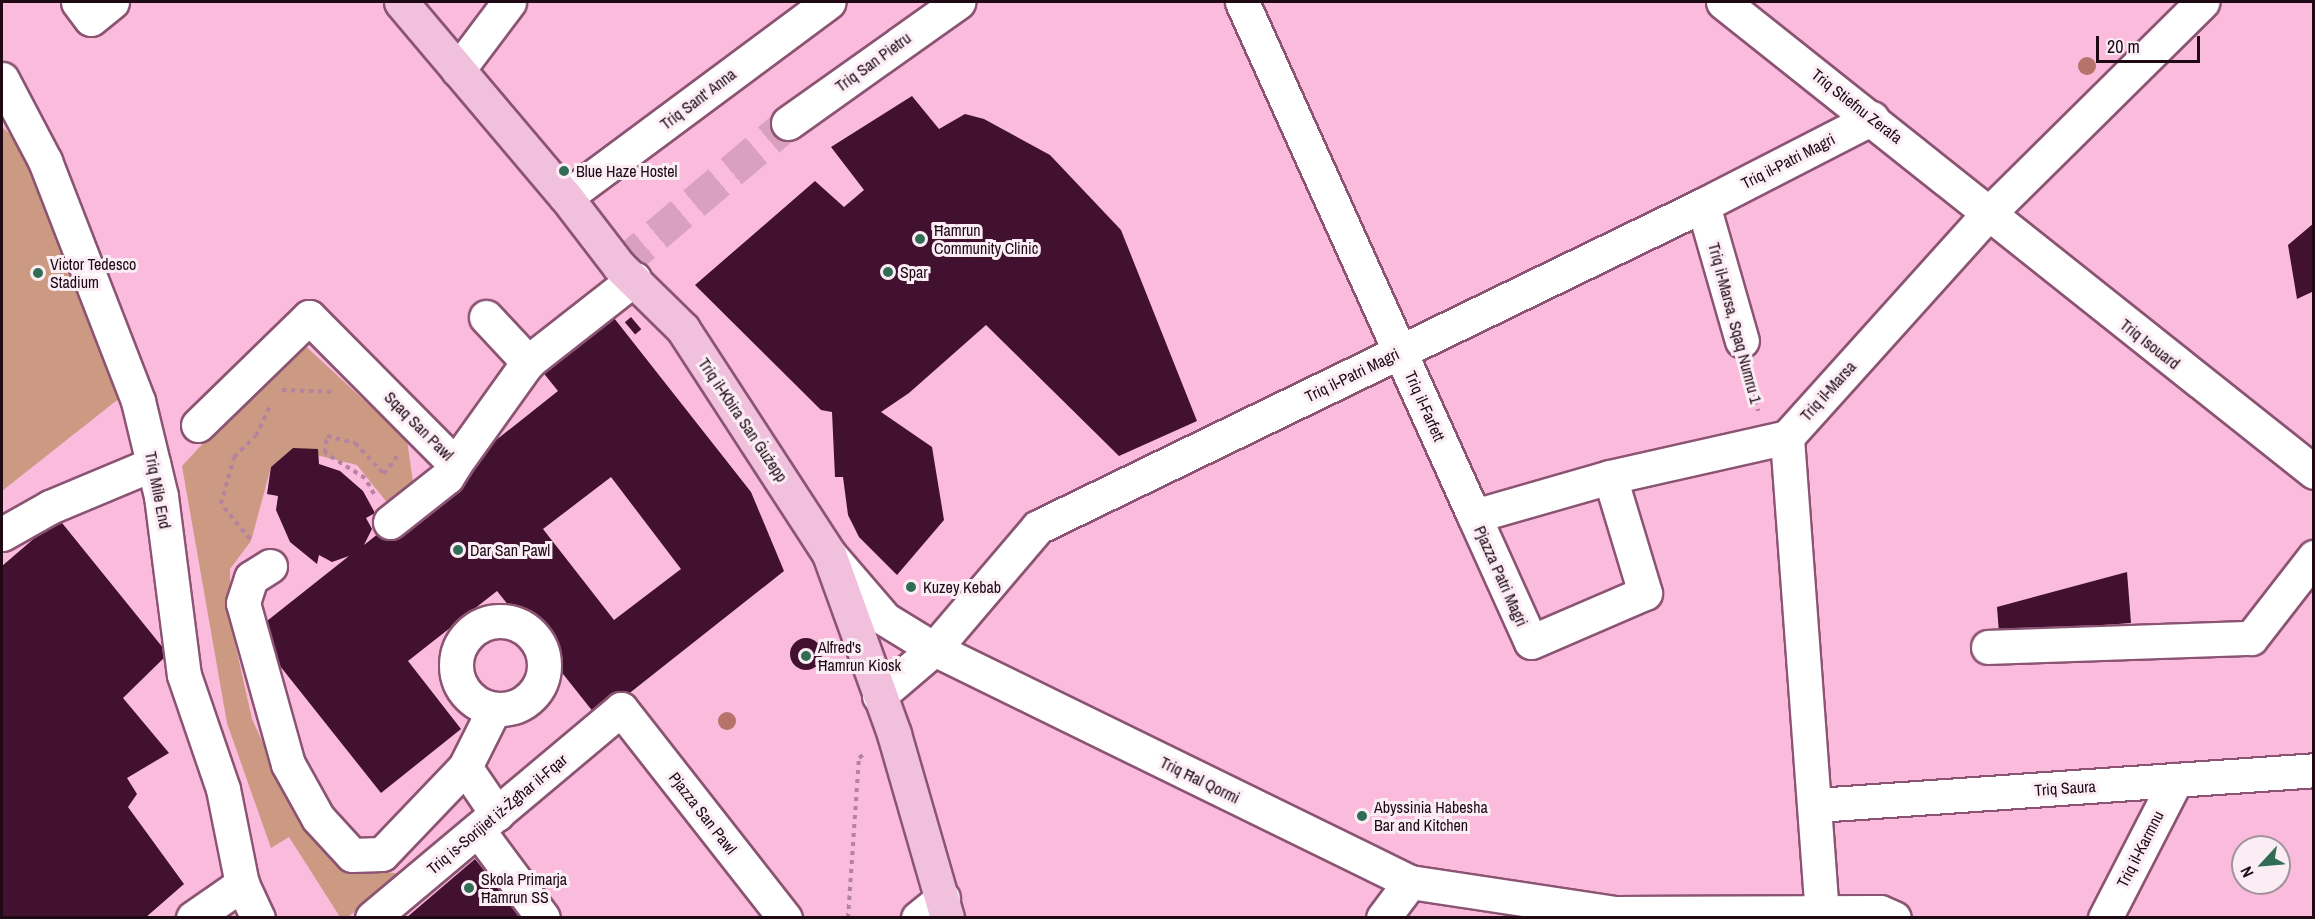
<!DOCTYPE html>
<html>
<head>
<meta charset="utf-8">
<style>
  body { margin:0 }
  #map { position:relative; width:2315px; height:919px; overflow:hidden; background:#fabbdd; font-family:"Archivo Narrow",sans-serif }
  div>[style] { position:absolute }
  .green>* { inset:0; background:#cc9a83 }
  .building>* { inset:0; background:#41112f; transform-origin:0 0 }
  .round { border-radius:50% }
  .minor-tunnel>* { height:33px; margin-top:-16.5px; transform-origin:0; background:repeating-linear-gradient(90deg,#d9a0bf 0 33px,transparent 0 49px) }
  .path>* { height:4px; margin-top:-2px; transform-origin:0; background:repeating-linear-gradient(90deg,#b4839e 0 4.5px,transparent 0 9px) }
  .roads { filter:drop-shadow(2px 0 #8b5473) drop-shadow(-2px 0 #8b5473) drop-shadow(0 2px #8b5473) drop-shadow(0 -2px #8b5473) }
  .minor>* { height:33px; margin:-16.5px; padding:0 16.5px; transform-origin:16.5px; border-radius:16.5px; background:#fff }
  .minor>.ring { margin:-16.5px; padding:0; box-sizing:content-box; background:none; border:33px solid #fff; border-radius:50% }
  .major>* { height:33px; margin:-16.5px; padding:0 16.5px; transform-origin:16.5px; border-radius:16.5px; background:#f1c0dc }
  .trees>* { width:18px; height:18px; margin:-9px; border-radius:50%; background:#b6726b }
  .dots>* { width:16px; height:16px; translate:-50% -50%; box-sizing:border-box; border:3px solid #fbedf4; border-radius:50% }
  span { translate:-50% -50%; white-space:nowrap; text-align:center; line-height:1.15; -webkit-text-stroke:6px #fbedf4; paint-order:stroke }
  .street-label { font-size:16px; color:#1e0915 }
  .poi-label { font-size:16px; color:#1e0915 }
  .left { translate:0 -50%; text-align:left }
  .frame { position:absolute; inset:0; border:3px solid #1e0915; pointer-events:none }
  .north { position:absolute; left:2231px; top:835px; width:60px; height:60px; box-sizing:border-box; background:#fbedf4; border:2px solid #a3929b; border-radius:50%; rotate:244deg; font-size:16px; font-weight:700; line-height:24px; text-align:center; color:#1e0915 }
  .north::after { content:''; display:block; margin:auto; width:21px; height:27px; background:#326c55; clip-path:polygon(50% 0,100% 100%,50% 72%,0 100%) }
  .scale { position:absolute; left:2096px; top:36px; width:104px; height:27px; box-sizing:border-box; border:3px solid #1e0915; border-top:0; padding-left:8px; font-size:18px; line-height:21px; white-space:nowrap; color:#1e0915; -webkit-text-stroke:4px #fbedf4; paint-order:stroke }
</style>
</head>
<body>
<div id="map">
  <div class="green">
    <i style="clip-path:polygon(2px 127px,27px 149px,121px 397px,2px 491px)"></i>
    <i style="clip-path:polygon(299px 340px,407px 440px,413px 482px,389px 505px,357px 465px,292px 449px,271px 467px,251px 541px,230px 569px,230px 621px,252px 719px,283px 787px,339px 867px,403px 874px,348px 917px,340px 917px,289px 837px,271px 848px,227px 723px,182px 466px)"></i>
  </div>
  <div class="building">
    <i style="clip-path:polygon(912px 96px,939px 129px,965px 114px,984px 119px,1050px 155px,1121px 230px,1197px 421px,1119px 456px,986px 325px,909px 393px,881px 412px,932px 447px,944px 520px,897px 575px,859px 537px,848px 515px,843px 477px,835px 477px,832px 412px,821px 410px,695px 285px,815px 181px,844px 207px,864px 190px,831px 147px)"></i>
    <i style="clip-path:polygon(2314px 223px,2314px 291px,2297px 299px,2288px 245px)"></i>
    <i style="clip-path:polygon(evenodd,603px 304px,751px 492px,784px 571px,598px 718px,497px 591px,408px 661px,461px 729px,381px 793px,253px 632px,349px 556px,332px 562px,319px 555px,317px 564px,290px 542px,276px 510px,278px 496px,267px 494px,271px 467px,293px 448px,318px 449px,319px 464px,340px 471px,363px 491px,375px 513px,366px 518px,372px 529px,364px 545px,558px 391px,533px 360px,603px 304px,611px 477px,681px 569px,614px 620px,543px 529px,611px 477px)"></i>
    <i style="left:631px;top:317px;width:16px;height:8px;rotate:50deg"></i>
    <i style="clip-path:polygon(58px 518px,168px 654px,123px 698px,169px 753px,127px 778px,137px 794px,128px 807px,184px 884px,145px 918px,2px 918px,2px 566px)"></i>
    <i style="clip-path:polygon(2127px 572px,2131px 623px,1999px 633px,1997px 607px)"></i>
    <i class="round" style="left:790px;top:638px;width:32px;height:32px"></i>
    <i style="clip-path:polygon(475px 859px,522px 918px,406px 918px)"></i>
  </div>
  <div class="minor-tunnel">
    <i style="left:619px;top:266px;width:221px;rotate:-40.2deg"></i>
  </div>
  <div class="path">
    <i style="left:1749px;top:374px;width:38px;rotate:76deg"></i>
    <i style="left:282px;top:390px;width:53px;rotate:2.2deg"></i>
    <i style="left:374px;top:494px;width:18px;rotate:-119deg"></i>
    <i style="left:365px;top:478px;width:47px;rotate:-148deg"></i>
    <i style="left:325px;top:453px;width:17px;rotate:-83deg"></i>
    <i style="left:327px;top:436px;width:29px;rotate:14deg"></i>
    <i style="left:355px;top:443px;width:42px;rotate:46.9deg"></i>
    <i style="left:384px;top:474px;width:22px;rotate:-54deg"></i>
    <i style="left:250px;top:539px;width:45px;rotate:-129.6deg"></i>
    <i style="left:221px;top:504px;width:49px;rotate:-74.5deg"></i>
    <i style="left:234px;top:457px;width:30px;rotate:-44deg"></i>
    <i style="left:256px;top:436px;width:35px;rotate:-65deg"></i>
    <i style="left:848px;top:918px;width:160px;rotate:-86.1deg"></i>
    <i style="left:859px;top:758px;width:6px;rotate:-39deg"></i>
  </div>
  <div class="roads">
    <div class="minor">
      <i style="left:78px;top:2px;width:21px;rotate:53deg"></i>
      <i style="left:91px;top:19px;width:27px;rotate:-39deg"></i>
      <i style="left:1242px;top:2px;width:564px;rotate:65.71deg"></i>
      <i style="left:1474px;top:516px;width:141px;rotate:-16deg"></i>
      <i style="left:1610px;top:477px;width:181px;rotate:-12.7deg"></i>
      <i style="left:1723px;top:2px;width:755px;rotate:38.49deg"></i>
      <i style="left:458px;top:70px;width:85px;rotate:-53.1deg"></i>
      <i style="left:2px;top:79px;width:93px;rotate:62.3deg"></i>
      <i style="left:45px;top:161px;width:257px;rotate:68.8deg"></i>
      <i style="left:138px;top:401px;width:98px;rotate:76.4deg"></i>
      <i style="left:161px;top:496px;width:180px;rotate:82.7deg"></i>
      <i style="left:184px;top:675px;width:120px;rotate:71.1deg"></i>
      <i style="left:223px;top:789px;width:97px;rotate:78.7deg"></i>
      <i style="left:242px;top:884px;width:38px;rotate:65deg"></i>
      <i style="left:788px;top:123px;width:209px;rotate:-35.4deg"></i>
      <i style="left:566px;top:197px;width:327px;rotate:-36.6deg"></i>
      <i style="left:1703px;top:205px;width:141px;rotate:74deg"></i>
      <i style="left:486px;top:317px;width:62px;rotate:47deg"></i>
      <i style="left:198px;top:425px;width:155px;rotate:-44.2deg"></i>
      <i style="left:309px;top:317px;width:207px;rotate:45.2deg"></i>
      <i style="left:455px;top:464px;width:125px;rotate:-54.4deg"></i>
      <i style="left:528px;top:362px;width:135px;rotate:-38.1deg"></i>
      <i style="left:1474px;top:516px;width:138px;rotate:65.7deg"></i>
      <i style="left:1531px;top:642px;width:124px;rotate:-23.3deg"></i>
      <i style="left:1645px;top:593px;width:121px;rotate:-106.8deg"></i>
      <i style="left:390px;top:522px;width:73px;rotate:-38.3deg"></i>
      <i style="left:447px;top:477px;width:15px;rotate:-58deg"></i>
      <i style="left:2px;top:534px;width:55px;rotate:-29.4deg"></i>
      <i style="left:50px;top:507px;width:112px;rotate:-22.7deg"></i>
      <i style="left:830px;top:555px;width:84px;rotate:49.3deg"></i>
      <i style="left:885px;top:619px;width:57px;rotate:31.5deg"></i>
      <i style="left:934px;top:649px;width:530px;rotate:26.08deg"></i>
      <i style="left:1410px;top:882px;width:206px;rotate:8.6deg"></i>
      <i style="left:1614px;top:913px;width:266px;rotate:-0.2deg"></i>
      <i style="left:1880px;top:912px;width:15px;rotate:23deg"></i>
      <i style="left:270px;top:566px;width:22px;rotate:148deg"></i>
      <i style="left:251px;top:578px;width:26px;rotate:108deg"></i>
      <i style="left:243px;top:603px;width:167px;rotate:74.4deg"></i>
      <i style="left:288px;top:764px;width:62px;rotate:60.9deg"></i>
      <i style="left:318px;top:818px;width:50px;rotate:47.4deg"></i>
      <i style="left:352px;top:855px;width:30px;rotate:-2deg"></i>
      <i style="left:382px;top:854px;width:120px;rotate:-46.3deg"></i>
      <i style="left:465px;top:767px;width:65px;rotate:-63.4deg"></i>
      <i class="ring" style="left:456px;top:621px;width:55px;height:55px"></i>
      <i style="left:1988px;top:647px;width:263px;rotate:-2deg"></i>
      <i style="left:2251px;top:638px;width:103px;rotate:-52.1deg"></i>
      <i style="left:879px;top:696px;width:72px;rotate:-40.5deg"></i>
      <i style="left:934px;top:649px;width:160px;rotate:-49.6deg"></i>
      <i style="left:1038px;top:527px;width:739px;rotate:-25.84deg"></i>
      <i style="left:1703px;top:205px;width:190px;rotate:-27.2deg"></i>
      <i style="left:465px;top:767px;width:57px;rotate:55.8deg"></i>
      <i style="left:1817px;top:805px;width:498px;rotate:-4deg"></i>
      <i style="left:478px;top:830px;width:109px;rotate:53.5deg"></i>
      <i style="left:1822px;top:915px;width:479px;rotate:-94.2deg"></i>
      <i style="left:1787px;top:437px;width:299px;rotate:-48deg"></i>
      <i style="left:1987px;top:215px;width:303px;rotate:-44.7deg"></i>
      <i style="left:193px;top:918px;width:60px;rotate:-34.8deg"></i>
      <i style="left:372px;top:918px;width:325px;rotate:-40deg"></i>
      <i style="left:621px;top:709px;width:266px;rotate:51.9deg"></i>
      <i style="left:918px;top:918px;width:32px;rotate:-39deg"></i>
      <i style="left:1383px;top:918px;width:45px;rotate:-53.1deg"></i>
      <i style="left:2105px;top:918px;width:155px;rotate:-62.8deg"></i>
    </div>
    <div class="major">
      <i style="left:401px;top:2px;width:255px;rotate:49.8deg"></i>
      <i style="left:566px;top:197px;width:87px;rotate:52.5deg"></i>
      <i style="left:619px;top:266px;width:90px;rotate:44.5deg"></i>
      <i style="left:683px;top:329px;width:268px;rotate:57deg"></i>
      <i style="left:829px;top:554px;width:191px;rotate:70.1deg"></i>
      <i style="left:894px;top:734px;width:191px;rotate:73.9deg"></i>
    </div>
  </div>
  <div class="trees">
    <i style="left:2087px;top:66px"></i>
    <i style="left:727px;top:721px"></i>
  </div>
  <div class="dots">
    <i style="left:564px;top:171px;background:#326c55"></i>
    <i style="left:920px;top:239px;background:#326c55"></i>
    <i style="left:888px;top:272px;background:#326c55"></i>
    <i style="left:38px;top:273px;background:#326c55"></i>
    <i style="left:458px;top:550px;background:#326c55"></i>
    <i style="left:911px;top:587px;background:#326c55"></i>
    <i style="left:806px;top:656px;background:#326c55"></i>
    <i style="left:1362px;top:816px;background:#326c55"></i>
    <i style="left:469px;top:888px;background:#326c55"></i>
  </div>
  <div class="street-label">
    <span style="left:873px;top:62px;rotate:-36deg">Triq San Pietru</span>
    <span style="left:698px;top:99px;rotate:-37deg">Triq Sant' Anna</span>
    <span style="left:1857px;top:106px;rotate:38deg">Triq Stiefnu Zerafa</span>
    <span style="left:1788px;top:161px;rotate:-27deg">Triq il-Patri Magri</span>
    <span style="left:1735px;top:323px;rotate:75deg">Triq il-Marsa, Sqaq Numru 1</span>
    <span style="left:2150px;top:344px;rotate:38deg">Triq Isouard</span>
    <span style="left:1352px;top:375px;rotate:-26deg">Triq il-Patri Magri</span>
    <span style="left:1828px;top:391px;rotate:-48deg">Triq il-Marsa</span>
    <span style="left:1425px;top:406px;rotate:66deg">Triq il-Farfett</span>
    <span style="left:743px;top:420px;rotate:56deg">Triq il-Kbira San Ġużepp</span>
    <span style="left:419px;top:426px;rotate:45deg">Sqaq San Pawl</span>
    <span style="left:158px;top:490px;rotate:79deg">Triq Mile End</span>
    <span style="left:1501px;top:576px;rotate:66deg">Pjazza Patri Magri</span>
    <span style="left:1200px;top:780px;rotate:26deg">Triq Ħal Qormi</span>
    <span style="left:2065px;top:788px;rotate:-4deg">Triq Saura</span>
    <span style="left:703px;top:813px;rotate:52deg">Pjazza San Pawl</span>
    <span style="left:497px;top:814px;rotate:-40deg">Triq is-Sorijiet iż-Żgħar il-Fqar</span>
    <span style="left:2140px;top:849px;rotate:-63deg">Triq il-Karmnu</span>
  </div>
  <div class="poi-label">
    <span class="left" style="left:576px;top:171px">Blue Haze Hostel</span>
    <span class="left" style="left:934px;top:239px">Ħamrun<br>Community Clinic</span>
    <span class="left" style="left:50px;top:273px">Victor Tedesco<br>Stadium</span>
    <span class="left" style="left:900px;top:272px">Spar</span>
    <span class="left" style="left:470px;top:550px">Dar San Pawl</span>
    <span class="left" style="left:923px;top:587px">Kuzey Kebab</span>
    <span class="left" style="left:818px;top:656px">Alfred's<br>Ħamrun Kiosk</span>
    <span class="left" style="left:1374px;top:816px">Abyssinia Habesha<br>Bar and Kitchen</span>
    <span class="left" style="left:481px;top:888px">Skola Primarja<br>Ħamrun SS</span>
  </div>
  <div class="frame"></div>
  <div class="north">N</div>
  <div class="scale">20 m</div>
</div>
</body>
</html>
